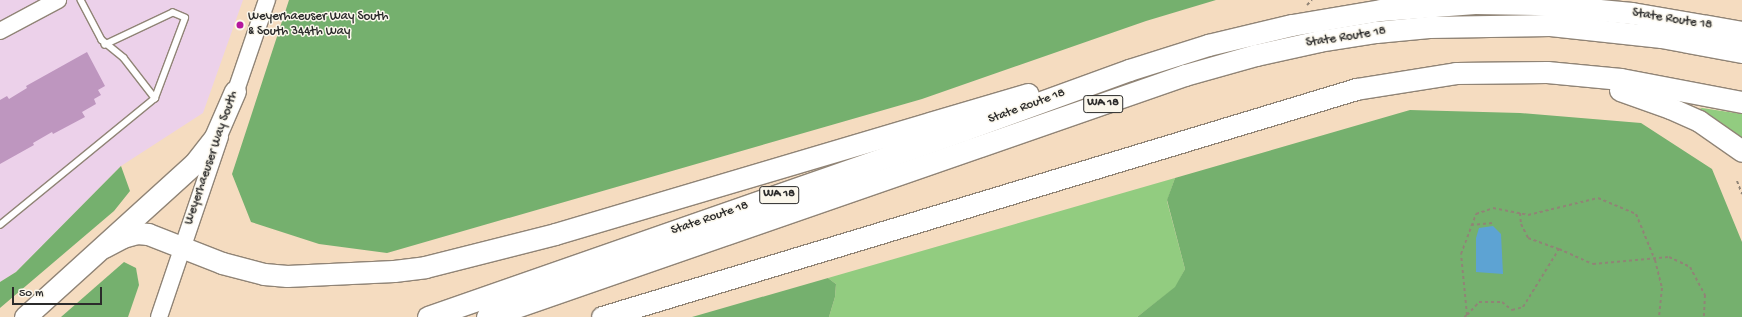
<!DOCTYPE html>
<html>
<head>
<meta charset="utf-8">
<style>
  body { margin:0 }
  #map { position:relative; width:1742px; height:317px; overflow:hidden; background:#f5dcc0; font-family:"Gochi Hand",sans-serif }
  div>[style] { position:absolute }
  .built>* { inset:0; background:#ecd1ea }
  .green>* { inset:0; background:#92cc80 }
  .forest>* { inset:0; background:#75b06e }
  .water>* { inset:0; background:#5da3d3 }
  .building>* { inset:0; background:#be96bf }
  .path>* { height:2px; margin-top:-1px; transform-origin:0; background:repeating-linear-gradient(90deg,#908476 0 3px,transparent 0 6px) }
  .roads { filter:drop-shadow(1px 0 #908476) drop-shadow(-1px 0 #908476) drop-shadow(0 1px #908476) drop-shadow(0 -1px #908476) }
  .lane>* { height:5.5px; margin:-2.75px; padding:0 2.75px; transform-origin:2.75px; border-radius:2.75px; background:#fff }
  .secondary>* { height:16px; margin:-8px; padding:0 8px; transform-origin:8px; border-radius:8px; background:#fff }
  .highway>* { height:21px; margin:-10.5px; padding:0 10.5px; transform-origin:10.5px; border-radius:10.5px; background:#fff }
  .dots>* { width:11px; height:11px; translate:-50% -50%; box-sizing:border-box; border:2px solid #fbf7ec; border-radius:50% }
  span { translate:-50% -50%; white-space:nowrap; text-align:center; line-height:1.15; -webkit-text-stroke:3px #fbf7ec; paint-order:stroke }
  .shield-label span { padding:1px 3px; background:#fbf7ec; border:1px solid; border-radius:3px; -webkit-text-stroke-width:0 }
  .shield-label { font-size:12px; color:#2b2b2b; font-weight:700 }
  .poi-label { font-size:13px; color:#2b2b2b }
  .left { translate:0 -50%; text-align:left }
  .street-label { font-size:13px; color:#2b2b2b }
  .scale { position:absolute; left:12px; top:287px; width:90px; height:18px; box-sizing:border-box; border:2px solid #2b2b2b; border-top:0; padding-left:5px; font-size:12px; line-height:14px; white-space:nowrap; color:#2b2b2b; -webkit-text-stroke:3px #fbf7ec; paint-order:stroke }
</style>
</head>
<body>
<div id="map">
  <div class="built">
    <i style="clip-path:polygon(0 0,243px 0,203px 113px,121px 166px,16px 272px,0 282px)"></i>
  </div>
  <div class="green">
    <i style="clip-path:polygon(1702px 108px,1742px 114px,1742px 138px,1699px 109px)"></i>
    <i style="clip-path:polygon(1175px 178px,1167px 201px,1185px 269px,1176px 287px,1137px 317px,829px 317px,835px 297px,836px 284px,828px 278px)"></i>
  </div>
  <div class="forest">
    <i style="clip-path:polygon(289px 0,1216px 0,1146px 21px,922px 99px,387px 253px,319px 244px,251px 222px,232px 174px)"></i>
    <i style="clip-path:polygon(1410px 110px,1520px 113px,1641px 123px,1712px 169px,1742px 242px,1742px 317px,1137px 317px,1175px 287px,1185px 269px,1167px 200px,1175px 178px)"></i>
    <i style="clip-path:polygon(121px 166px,130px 191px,114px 211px,0 308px,0 282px,16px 272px)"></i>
    <i style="clip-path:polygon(124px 262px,136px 268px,139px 285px,128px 317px,61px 317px)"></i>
    <i style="clip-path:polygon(828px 278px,836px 284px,835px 297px,829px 317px,692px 317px)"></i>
  </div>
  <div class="water">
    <i style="clip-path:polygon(1493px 226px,1501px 234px,1503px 274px,1476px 272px,1476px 238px,1479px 228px)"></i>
  </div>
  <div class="building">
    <i style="clip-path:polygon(87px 52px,105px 86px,98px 90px,101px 95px,94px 99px,96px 104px,82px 112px,85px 117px,53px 134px,52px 132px,33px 143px,34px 145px,0 164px,0 100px,7px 96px,9px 99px,27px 88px,26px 86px)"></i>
  </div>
  <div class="path">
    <i style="left:1307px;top:5px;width:7px;rotate:-45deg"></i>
    <i style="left:1737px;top:181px;width:14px;rotate:69deg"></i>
    <i style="left:1520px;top:213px;width:11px;rotate:85deg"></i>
    <i style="left:1521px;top:224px;width:16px;rotate:63deg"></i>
    <i style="left:1528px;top:238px;width:33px;rotate:20deg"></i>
    <i style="left:1471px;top:225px;width:22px;rotate:-5deg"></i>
    <i style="left:1467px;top:315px;width:18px;rotate:-47deg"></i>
    <i style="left:1479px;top:302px;width:23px"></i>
    <i style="left:1502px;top:302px;width:13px;rotate:39deg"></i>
    <i style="left:1512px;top:310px;width:11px;rotate:-15deg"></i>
    <i style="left:1523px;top:307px;width:68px;rotate:-58.2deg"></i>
    <i style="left:1559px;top:249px;width:37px;rotate:24deg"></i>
    <i style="left:1593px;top:264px;width:76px;rotate:-5.3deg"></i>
    <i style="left:1669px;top:257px;width:23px;rotate:25deg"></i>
    <i style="left:1690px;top:267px;width:32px;rotate:62deg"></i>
    <i style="left:1705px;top:295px;width:22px;rotate:93deg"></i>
    <i style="left:1464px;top:317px;width:4px;rotate:-34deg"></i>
    <i style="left:1467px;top:315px;width:61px;rotate:-95.6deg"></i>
    <i style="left:1461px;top:254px;width:43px;rotate:-69.4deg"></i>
    <i style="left:1476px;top:214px;width:18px;rotate:-19deg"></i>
    <i style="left:1493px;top:208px;width:36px;rotate:11deg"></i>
    <i style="left:1528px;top:215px;width:72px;rotate:-13.7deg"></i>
    <i style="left:1598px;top:198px;width:41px;rotate:22.8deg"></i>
    <i style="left:1636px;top:214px;width:50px;rotate:67.6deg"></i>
    <i style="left:1655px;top:260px;width:29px;rotate:76deg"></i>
    <i style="left:1662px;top:288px;width:29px;rotate:96deg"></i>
  </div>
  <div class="roads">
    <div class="lane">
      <i style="left:81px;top:0;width:45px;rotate:62.3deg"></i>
      <i style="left:102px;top:40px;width:28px;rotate:39deg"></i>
      <i style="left:124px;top:58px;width:51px;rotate:52.2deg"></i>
      <i style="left:0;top:225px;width:200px;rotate:-39.3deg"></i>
      <i style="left:155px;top:98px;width:85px;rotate:-69.4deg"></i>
      <i style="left:185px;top:18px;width:13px;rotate:-157deg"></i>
      <i style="left:173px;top:13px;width:75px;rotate:154.8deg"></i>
    </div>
    <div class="secondary">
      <i style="left:0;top:31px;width:66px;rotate:-28.1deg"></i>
      <i style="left:232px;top:102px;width:108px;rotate:-71.1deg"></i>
      <i style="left:159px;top:317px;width:190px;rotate:-71.3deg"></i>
    </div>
    <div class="highway">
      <i style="left:1620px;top:90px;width:53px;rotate:19.8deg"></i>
      <i style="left:1670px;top:108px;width:32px;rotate:24deg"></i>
      <i style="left:1699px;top:121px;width:52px;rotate:34.9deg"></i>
      <i style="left:104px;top:247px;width:21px;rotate:-28deg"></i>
      <i style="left:123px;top:237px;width:15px;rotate:-16deg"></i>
      <i style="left:137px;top:233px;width:11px;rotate:5deg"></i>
      <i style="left:148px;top:234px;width:79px;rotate:21.4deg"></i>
      <i style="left:222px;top:263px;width:43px;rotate:14.7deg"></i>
      <i style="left:264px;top:274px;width:23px;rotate:5deg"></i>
      <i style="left:287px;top:276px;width:107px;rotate:-2.7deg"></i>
      <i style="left:394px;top:271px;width:31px;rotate:-7deg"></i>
      <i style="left:425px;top:267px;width:134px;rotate:-14.2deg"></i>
      <i style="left:555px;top:234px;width:493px;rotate:-16.5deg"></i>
      <i style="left:25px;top:317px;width:228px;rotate:-42.2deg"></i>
      <i style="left:194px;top:164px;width:34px;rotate:-52deg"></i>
      <i style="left:215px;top:137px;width:50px;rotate:-66.5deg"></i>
      <i style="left:428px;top:317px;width:568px;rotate:-19.23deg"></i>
      <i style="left:964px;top:130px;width:176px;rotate:-20deg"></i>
      <i style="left:1129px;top:70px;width:83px;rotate:-17.6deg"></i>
      <i style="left:1208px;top:45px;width:86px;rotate:-13.4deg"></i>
      <i style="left:1292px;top:25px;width:90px;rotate:-9.6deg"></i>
      <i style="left:1381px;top:10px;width:94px;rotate:-4.3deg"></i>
      <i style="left:1475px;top:3px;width:61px;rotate:0.9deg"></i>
      <i style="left:1536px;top:4px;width:96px;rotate:5.4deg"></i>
      <i style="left:1632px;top:13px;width:112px;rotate:9.8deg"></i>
      <i style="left:487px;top:317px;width:739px;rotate:-19.12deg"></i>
      <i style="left:1185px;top:75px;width:74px;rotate:-15.7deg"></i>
      <i style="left:1256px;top:55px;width:65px;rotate:-12.5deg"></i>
      <i style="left:1319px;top:41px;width:58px;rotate:-9deg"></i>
      <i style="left:1376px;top:32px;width:53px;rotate:-5.4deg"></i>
      <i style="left:1429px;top:27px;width:121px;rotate:-0.9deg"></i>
      <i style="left:1550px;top:25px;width:112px;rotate:6.2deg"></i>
      <i style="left:1661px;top:37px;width:82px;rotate:10.5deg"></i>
      <i style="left:602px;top:317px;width:788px;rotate:-16.82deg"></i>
      <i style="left:1356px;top:89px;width:101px;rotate:-9.1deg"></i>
      <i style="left:1456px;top:73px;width:91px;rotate:-0.6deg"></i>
      <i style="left:1547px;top:72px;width:74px;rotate:5.4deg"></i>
      <i style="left:1621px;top:79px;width:123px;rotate:10.8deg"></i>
    </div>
  </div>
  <div class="dots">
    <i style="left:240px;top:25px;background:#b5179e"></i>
  </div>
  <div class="shield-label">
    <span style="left:1103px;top:104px">WA 18</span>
    <span style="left:779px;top:195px">WA 18</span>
  </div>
  <div class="poi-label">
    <span class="left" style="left:248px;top:25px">Weyerhaeuser Way South<br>&amp; South 344th Way</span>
  </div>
  <div class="street-label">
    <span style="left:1672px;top:20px;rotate:9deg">State Route 18</span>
    <span style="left:1346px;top:38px;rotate:-9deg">State Route 18</span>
    <span style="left:1027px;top:107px;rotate:-20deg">State Route 18</span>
    <span style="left:212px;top:158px;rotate:-71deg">Weyerhaeuser Way South</span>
    <span style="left:710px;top:219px;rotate:-19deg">State Route 18</span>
  </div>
  <div class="scale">50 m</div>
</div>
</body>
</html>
